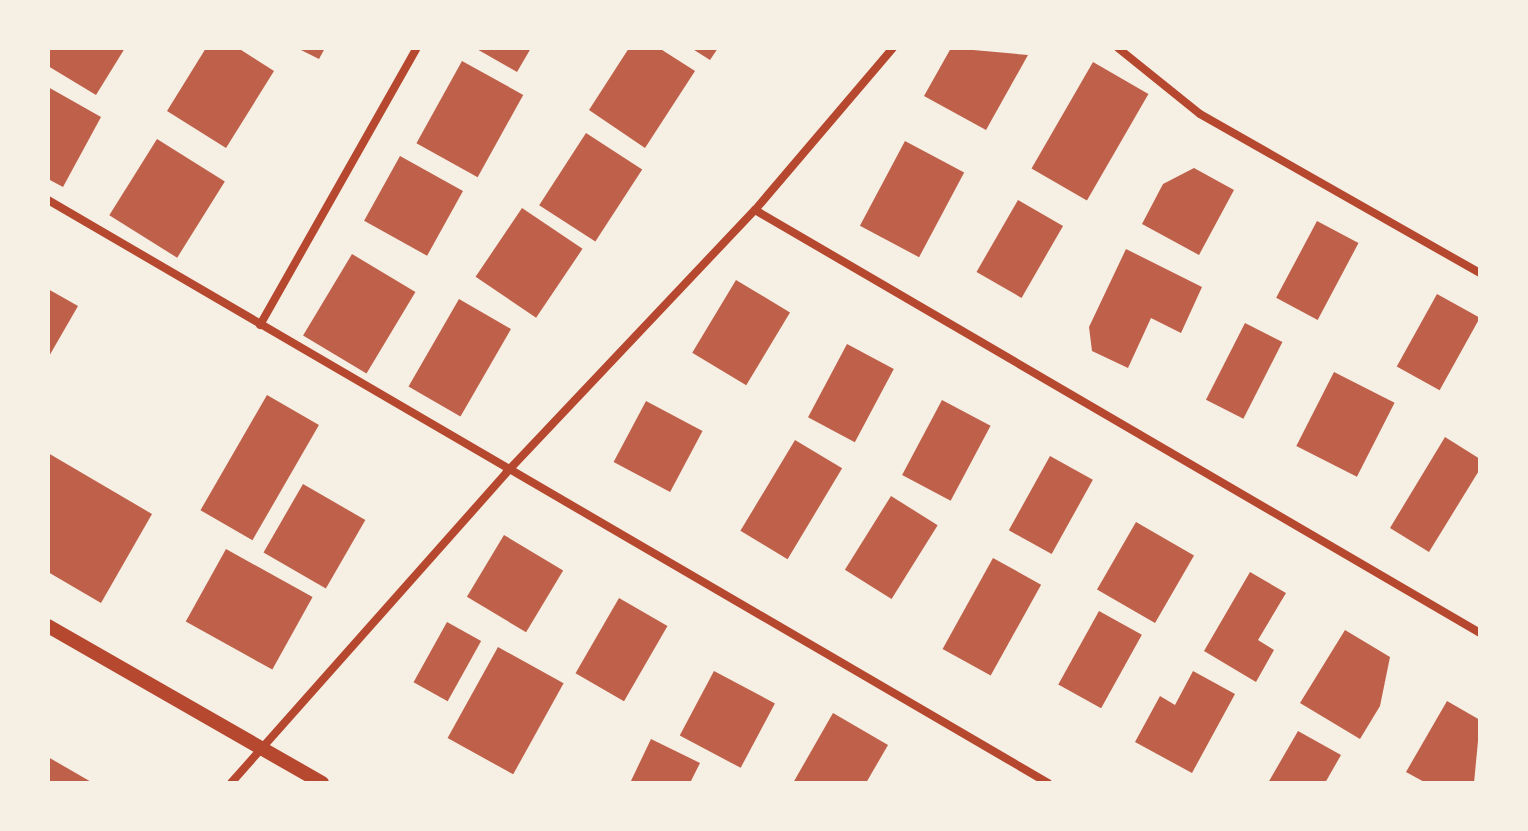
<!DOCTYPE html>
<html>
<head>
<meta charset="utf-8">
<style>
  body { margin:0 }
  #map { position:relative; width:1528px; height:831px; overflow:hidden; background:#f6efe4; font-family:"Exo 2",sans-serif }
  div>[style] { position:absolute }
  .building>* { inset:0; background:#bf614a; transform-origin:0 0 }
  .minor>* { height:8px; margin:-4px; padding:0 4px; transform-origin:4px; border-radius:4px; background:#b5482f }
  .tertiary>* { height:14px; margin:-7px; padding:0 7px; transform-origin:7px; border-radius:7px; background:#b5482f }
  span { translate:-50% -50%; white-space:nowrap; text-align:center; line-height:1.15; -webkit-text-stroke:7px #f6efe4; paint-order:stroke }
  .frame { position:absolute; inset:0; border:50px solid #f6efe4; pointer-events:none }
</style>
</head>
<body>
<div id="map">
  <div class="building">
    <i style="clip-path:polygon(48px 48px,125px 48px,96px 95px,48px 66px)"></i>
    <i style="clip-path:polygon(206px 48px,238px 48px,274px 71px,226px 148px,167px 111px)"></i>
    <i style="clip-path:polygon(297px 48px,325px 48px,319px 59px)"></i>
    <i style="clip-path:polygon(475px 48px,531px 48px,517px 72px)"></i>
    <i style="clip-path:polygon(629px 48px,659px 48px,695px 71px,645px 148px,589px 110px)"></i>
    <i style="clip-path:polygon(691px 48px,718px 48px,710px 60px)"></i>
    <i style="clip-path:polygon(951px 48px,1028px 55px,986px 130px,924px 96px)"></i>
    <i style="left:462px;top:61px;width:70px;height:94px;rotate:29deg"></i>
    <i style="left:1093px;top:62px;width:64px;height:123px;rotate:30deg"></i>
    <i style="clip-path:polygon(48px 87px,101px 117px,63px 187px,48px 179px)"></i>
    <i style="left:586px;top:133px;width:67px;height:86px;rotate:33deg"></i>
    <i style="left:157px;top:139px;width:80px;height:90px;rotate:32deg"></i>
    <i style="left:905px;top:141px;width:67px;height:96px;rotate:28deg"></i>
    <i style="left:400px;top:156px;width:72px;height:74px;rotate:29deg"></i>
    <i style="clip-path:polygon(1194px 168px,1234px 190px,1199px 255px,1142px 224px,1163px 184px)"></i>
    <i style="left:1018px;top:200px;width:52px;height:83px;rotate:30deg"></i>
    <i style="left:522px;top:208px;width:73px;height:83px;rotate:34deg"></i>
    <i style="left:1317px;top:221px;width:47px;height:87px;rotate:28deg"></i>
    <i style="clip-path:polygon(1126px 249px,1202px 287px,1181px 333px,1151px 318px,1128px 368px,1092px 351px,1089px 327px)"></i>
    <i style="left:352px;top:254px;width:74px;height:95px;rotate:31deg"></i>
    <i style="left:736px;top:280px;width:63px;height:85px;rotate:31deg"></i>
    <i style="clip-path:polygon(48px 289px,78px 306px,48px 358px)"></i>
    <i style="left:1437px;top:294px;width:49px;height:83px;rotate:29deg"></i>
    <i style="left:459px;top:299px;width:60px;height:101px;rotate:30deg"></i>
    <i style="left:1245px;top:323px;width:42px;height:86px;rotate:27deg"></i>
    <i style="left:847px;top:344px;width:53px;height:83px;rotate:28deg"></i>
    <i style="left:1334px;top:372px;width:68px;height:83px;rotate:27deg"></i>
    <i style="left:267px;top:395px;width:60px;height:133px;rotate:30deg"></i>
    <i style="left:942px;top:400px;width:55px;height:85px;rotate:28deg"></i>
    <i style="left:646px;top:401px;width:64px;height:69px;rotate:28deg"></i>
    <i style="clip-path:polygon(1445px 437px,1480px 459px,1480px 469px,1429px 552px,1390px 528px)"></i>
    <i style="left:795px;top:440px;width:55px;height:106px;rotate:31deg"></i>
    <i style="clip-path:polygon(48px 453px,152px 514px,101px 603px,48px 572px)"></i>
    <i style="left:1050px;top:456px;width:49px;height:85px;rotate:29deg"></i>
    <i style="left:303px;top:484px;width:72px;height:79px;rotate:30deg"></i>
    <i style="left:891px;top:496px;width:55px;height:87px;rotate:32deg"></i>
    <i style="left:1136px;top:522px;width:67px;height:78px;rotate:30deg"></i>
    <i style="left:504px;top:535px;width:69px;height:72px;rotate:31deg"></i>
    <i style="left:226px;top:549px;width:99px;height:83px;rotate:29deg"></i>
    <i style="left:993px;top:558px;width:55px;height:104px;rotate:29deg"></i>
    <i style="clip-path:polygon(1250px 572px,1286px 593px,1258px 640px,1274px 650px,1256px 682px,1204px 651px)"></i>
    <i style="left:619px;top:598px;width:56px;height:87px;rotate:30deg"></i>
    <i style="left:1099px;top:611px;width:49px;height:84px;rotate:29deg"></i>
    <i style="left:447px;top:622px;width:39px;height:69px;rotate:29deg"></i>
    <i style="clip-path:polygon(1345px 630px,1390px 657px,1380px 706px,1360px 739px,1300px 703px)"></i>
    <i style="left:498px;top:647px;width:75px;height:104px;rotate:29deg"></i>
    <i style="left:714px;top:671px;width:69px;height:73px;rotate:28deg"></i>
    <i style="clip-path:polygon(1193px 671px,1235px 694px,1192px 773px,1135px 742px,1160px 696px,1175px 705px)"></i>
    <i style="clip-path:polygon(1447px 701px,1480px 720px,1474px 783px,1426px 783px,1406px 772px)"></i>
    <i style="clip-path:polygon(833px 713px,888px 745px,866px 783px,793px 783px)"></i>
    <i style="clip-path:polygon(1298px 731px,1341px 755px,1325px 783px,1268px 783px)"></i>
    <i style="clip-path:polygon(651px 739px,700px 763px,690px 783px,630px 783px)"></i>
    <i style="clip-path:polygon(48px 757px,93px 783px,48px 783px)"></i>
  </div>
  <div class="minor">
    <i style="left:1118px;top:48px;width:105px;rotate:38.8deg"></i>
    <i style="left:1200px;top:114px;width:322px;rotate:29.6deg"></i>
    <i style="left:48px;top:200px;width:1158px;rotate:30.24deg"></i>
    <i style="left:755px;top:210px;width:839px;rotate:30.26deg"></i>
    <i style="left:260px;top:325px;width:318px;rotate:-60.5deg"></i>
    <i style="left:231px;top:783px;width:414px;rotate:-48.4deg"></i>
    <i style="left:506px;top:473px;width:362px;rotate:-46.6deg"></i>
    <i style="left:755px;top:210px;width:213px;rotate:-49.6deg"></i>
  </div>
  <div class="tertiary">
    <i style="left:48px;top:626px;width:316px;rotate:29.8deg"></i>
  </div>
  <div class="frame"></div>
</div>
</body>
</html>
